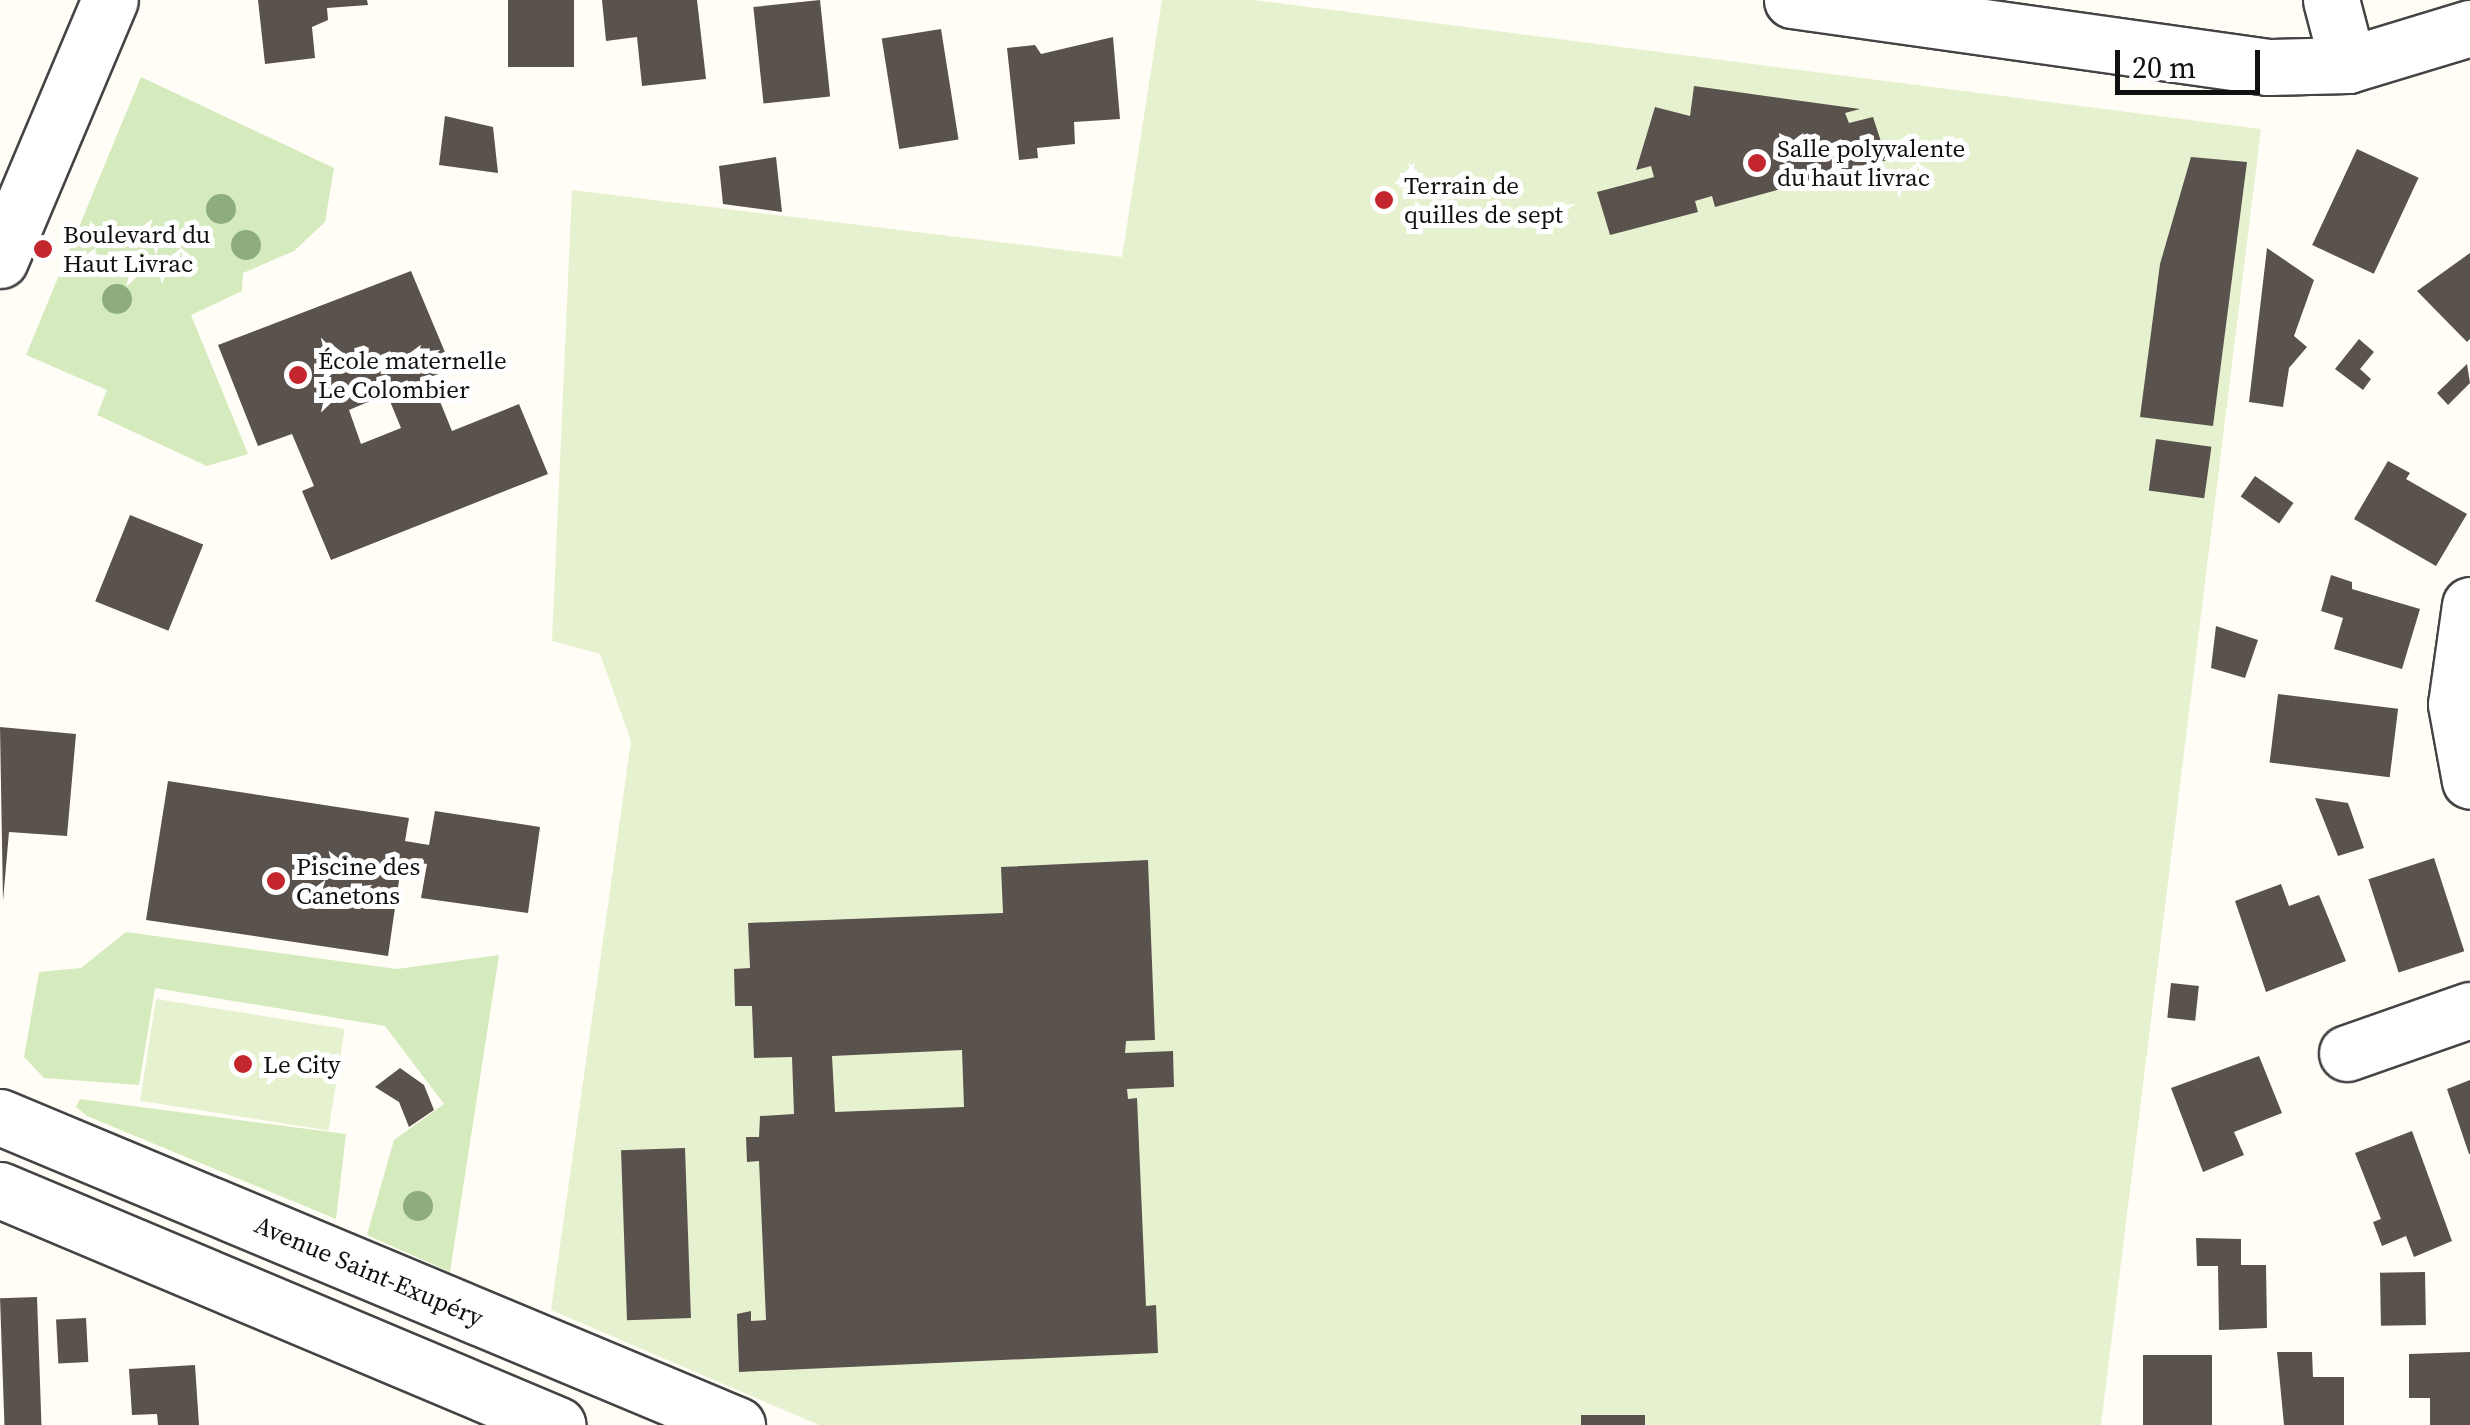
<!DOCTYPE html>
<html>
<head>
<meta charset="utf-8">
<style>
  body { margin:0 }
  #map { position:relative; width:2470px; height:1425px; overflow:hidden; background:#fffdf5; font-family:"Source Serif 4",serif }
  div>[style] { position:absolute }
  .green>* { inset:0; background:#d5ebbd }
  .pitch>* { inset:0; background:#e6f2cf; transform-origin:0 0 }
  .building>* { inset:0; background:#5a524d; transform-origin:0 0 }
  .roads { filter:drop-shadow(2px 0 #444) drop-shadow(-2px 0 #444) drop-shadow(0 2px #444) drop-shadow(0 -2px #444) }
  .minor>* { height:55px; margin:-27.5px; padding:0 27.5px; transform-origin:27.5px; border-radius:27.5px; background:#fff }
  .trees>* { width:30px; height:30px; margin:-15px; border-radius:50%; background:#8dad7f }
  .dots>* { width:28px; height:28px; translate:-50% -50%; box-sizing:border-box; border:5px solid #fff; border-radius:50% }
  span { translate:-50% -50%; white-space:nowrap; text-align:center; line-height:1.15; -webkit-text-stroke:10px #fff; paint-order:stroke }
  .poi-label { font-size:25px; color:#111 }
  .left { translate:0 -50%; text-align:left }
  .street-label { font-size:25px; color:#111 }
  .scale { position:absolute; left:2115px; top:50px; width:145px; height:45px; box-sizing:border-box; border:5px solid #111; border-top:0; padding-left:12px; font-size:30px; line-height:35px; white-space:nowrap; color:#111; -webkit-text-stroke:8px #fff; paint-order:stroke }
</style>
</head>
<body>
<div id="map">
  <div class="green">
    <i style="clip-path:polygon(141px 77px,334px 168px,325px 222px,294px 251px,243px 273px,242px 291px,191px 315px,248px 454px,207px 466px,97px 415px,107px 390px,26px 355px)"></i>
    <i style="clip-path:polygon(126px 932px,397px 969px,499px 955px,450px 1272px,367px 1235px,394px 1140px,444px 1104px,385px 1026px,155px 988px,139px 1085px,44px 1078px,24px 1057px,39px 972px,81px 968px)"></i>
    <i style="clip-path:polygon(80px 1099px,346px 1134px,336px 1219px,87px 1116px,76px 1107px)"></i>
  </div>
  <div class="pitch">
    <i style="clip-path:polygon(1162px 0,1254px 0,2261px 129px,2101px 1425px,819px 1425px,551px 1310px,631px 741px,600px 654px,552px 641px,572px 190px,1122px 257px)"></i>
    <i style="left:156px;top:999px;width:191px;height:103px;rotate:9deg"></i>
  </div>
  <div class="building">
    <i style="clip-path:polygon(258px 0,367px 0,368px 5px,327px 8px,328px 20px,312px 27px,315px 58px,265px 64px)"></i>
    <i style="left:508px;top:0;width:66px;height:67px"></i>
    <i style="clip-path:polygon(602px 0,697px 0,706px 79px,642px 86px,637px 37px,606px 41px)"></i>
    <i style="left:820px;top:0;width:97px;height:67px;rotate:84deg"></i>
    <i style="left:941px;top:29px;width:112px;height:60px;rotate:81deg"></i>
    <i style="clip-path:polygon(1113px 37px,1120px 119px,1074px 122px,1075px 144px,1037px 148px,1038px 158px,1019px 160px,1007px 48px,1035px 45px,1041px 54px)"></i>
    <i style="clip-path:polygon(1694px 86px,1860px 109px,1845px 113px,1849px 123px,1873px 117px,1887px 160px,1715px 207px,1712px 196px,1695px 201px,1698px 212px,1610px 235px,1597px 192px,1654px 177px,1651px 166px,1636px 170px,1655px 107px,1690px 116px)"></i>
    <i style="clip-path:polygon(445px 116px,493px 127px,498px 173px,439px 165px)"></i>
    <i style="left:2357px;top:149px;width:68px;height:106px;rotate:25deg"></i>
    <i style="clip-path:polygon(776px 157px,782px 212px,723px 204px,719px 166px)"></i>
    <i style="clip-path:polygon(2191px 157px,2247px 162px,2213px 426px,2140px 417px,2160px 264px)"></i>
    <i style="clip-path:polygon(2267px 248px,2314px 280px,2294px 336px,2307px 347px,2289px 368px,2283px 407px,2249px 402px)"></i>
    <i style="clip-path:polygon(2470px 253px,2470px 339px,2467px 342px,2417px 291px)"></i>
    <i style="clip-path:polygon(evenodd,411px 271px,452px 369px,430px 377px,452px 431px,519px 404px,548px 474px,331px 560px,302px 491px,314px 486px,292px 434px,258px 446px,218px 345px,411px 271px,387px 394px,401px 428px,361px 444px,349px 410px,387px 394px)"></i>
    <i style="clip-path:polygon(2359px 339px,2374px 352px,2360px 369px,2371px 379px,2363px 390px,2335px 369px)"></i>
    <i style="clip-path:polygon(2467px 364px,2470px 383px,2448px 405px,2437px 393px)"></i>
    <i style="left:2156px;top:439px;width:56px;height:52px;rotate:8deg"></i>
    <i style="clip-path:polygon(2388px 461px,2410px 473px,2406px 479px,2467px 514px,2436px 566px,2354px 519px)"></i>
    <i style="left:2255px;top:476px;width:47px;height:25px;rotate:35deg"></i>
    <i style="left:130px;top:515px;width:79px;height:93px;rotate:22deg"></i>
    <i style="clip-path:polygon(2331px 575px,2352px 582px,2352px 589px,2420px 609px,2402px 669px,2334px 649px,2343px 618px,2321px 611px)"></i>
    <i style="clip-path:polygon(2216px 626px,2258px 640px,2245px 678px,2211px 668px)"></i>
    <i style="left:2278px;top:694px;width:121px;height:69px;rotate:7deg"></i>
    <i style="clip-path:polygon(0 727px,76px 734px,67px 836px,9px 832px,3px 901px)"></i>
    <i style="clip-path:polygon(168px 781px,409px 818px,405px 841px,429px 845px,435px 811px,540px 827px,528px 913px,421px 898px,427px 864px,402px 860px,388px 956px,146px 920px)"></i>
    <i style="clip-path:polygon(2315px 798px,2348px 803px,2364px 848px,2338px 856px)"></i>
    <i style="left:2434px;top:858px;width:98px;height:69px;rotate:72deg"></i>
    <i style="clip-path:polygon(evenodd,1148px 860px,1155px 1040px,1126px 1041px,1125px 1053px,1173px 1051px,1174px 1087px,1127px 1089px,1128px 1099px,1137px 1098px,1146px 1306px,1156px 1305px,1158px 1353px,739px 1372px,737px 1314px,751px 1311px,751px 1321px,766px 1320px,759px 1161px,747px 1162px,746px 1137px,759px 1137px,760px 1116px,794px 1114px,792px 1057px,754px 1058px,752px 1006px,735px 1006px,734px 969px,750px 968px,748px 923px,1003px 913px,1001px 867px,1148px 860px,962px 1050px,964px 1107px,835px 1112px,832px 1056px,962px 1050px)"></i>
    <i style="clip-path:polygon(2281px 884px,2289px 906px,2319px 895px,2346px 961px,2266px 992px,2235px 901px)"></i>
    <i style="left:2171px;top:983px;width:28px;height:35px;rotate:6deg"></i>
    <i style="clip-path:polygon(2259px 1056px,2282px 1113px,2234px 1132px,2244px 1155px,2203px 1172px,2171px 1088px)"></i>
    <i style="clip-path:polygon(400px 1068px,424px 1085px,434px 1110px,409px 1127px,399px 1102px,375px 1087px)"></i>
    <i style="clip-path:polygon(2470px 1080px,2470px 1154px,2469px 1154px,2447px 1089px)"></i>
    <i style="clip-path:polygon(2412px 1131px,2452px 1241px,2414px 1257px,2406px 1236px,2382px 1246px,2373px 1222px,2381px 1219px,2355px 1153px)"></i>
    <i style="left:685px;top:1148px;width:170px;height:64px;rotate:88deg"></i>
    <i style="clip-path:polygon(2196px 1238px,2241px 1239px,2241px 1265px,2266px 1265px,2267px 1328px,2219px 1330px,2218px 1266px,2197px 1266px)"></i>
    <i style="left:2425px;top:1272px;width:53px;height:45px;rotate:89deg"></i>
    <i style="left:37px;top:1297px;width:128px;height:37px;rotate:88deg"></i>
    <i style="left:86px;top:1318px;width:44px;height:30px;rotate:87deg"></i>
    <i style="clip-path:polygon(2277px 1352px,2312px 1352px,2313px 1377px,2344px 1377px,2344px 1425px,2284px 1425px)"></i>
    <i style="clip-path:polygon(2470px 1352px,2470px 1425px,2430px 1425px,2430px 1398px,2409px 1398px,2409px 1354px)"></i>
    <i style="left:2212px;top:1355px;width:70px;height:69px;rotate:90deg"></i>
    <i style="clip-path:polygon(195px 1365px,199px 1425px,158px 1425px,157px 1414px,132px 1415px,129px 1369px)"></i>
    <i style="left:1581px;top:1415px;width:64px;height:10px"></i>
  </div>
  <div class="roads">
    <div class="minor">
      <i style="left:1792px;top:0;width:481px;rotate:8deg"></i>
      <i style="left:2268px;top:67px;width:80px;rotate:-1.4deg"></i>
      <i style="left:2348px;top:65px;width:127px;rotate:-16.9deg"></i>
      <i style="left:2331px;top:0;width:67px;rotate:75.3deg"></i>
      <i style="left:0;top:260px;width:282px;rotate:-67.1deg"></i>
      <i style="left:2470px;top:605px;width:100px;rotate:98deg"></i>
      <i style="left:2456px;top:704px;width:78px;rotate:79.7deg"></i>
      <i style="left:2347px;top:1053px;width:130px;rotate:-19.3deg"></i>
      <i style="left:0;top:1117px;width:799px;rotate:22.68deg"></i>
      <i style="left:0;top:1190px;width:605px;rotate:22.84deg"></i>
    </div>
  </div>
  <div class="trees">
    <i style="left:221px;top:209px"></i>
    <i style="left:246px;top:245px"></i>
    <i style="left:117px;top:299px"></i>
    <i style="left:418px;top:1206px"></i>
  </div>
  <div class="dots">
    <i style="left:1757px;top:163px;background:#c4262e"></i>
    <i style="left:1384px;top:200px;background:#c4262e"></i>
    <i style="left:43px;top:249px;background:#c4262e"></i>
    <i style="left:298px;top:375px;background:#c4262e"></i>
    <i style="left:276px;top:881px;background:#c4262e"></i>
    <i style="left:243px;top:1064px;background:#c4262e"></i>
  </div>
  <div class="poi-label">
    <span class="left" style="left:1777px;top:163px">Salle polyvalente<br>du haut livrac</span>
    <span class="left" style="left:1404px;top:200px">Terrain de<br>quilles de sept</span>
    <span class="left" style="left:63px;top:249px">Boulevard du<br>Haut Livrac</span>
    <span class="left" style="left:318px;top:375px">École maternelle<br>Le Colombier</span>
    <span class="left" style="left:296px;top:881px">Piscine des<br>Canetons</span>
    <span class="left" style="left:263px;top:1064px">Le City</span>
  </div>
  <div class="street-label">
    <span style="left:369px;top:1271px;rotate:23deg">Avenue Saint-Exupéry</span>
  </div>
  <div class="scale">20 m</div>
</div>
</body>
</html>
